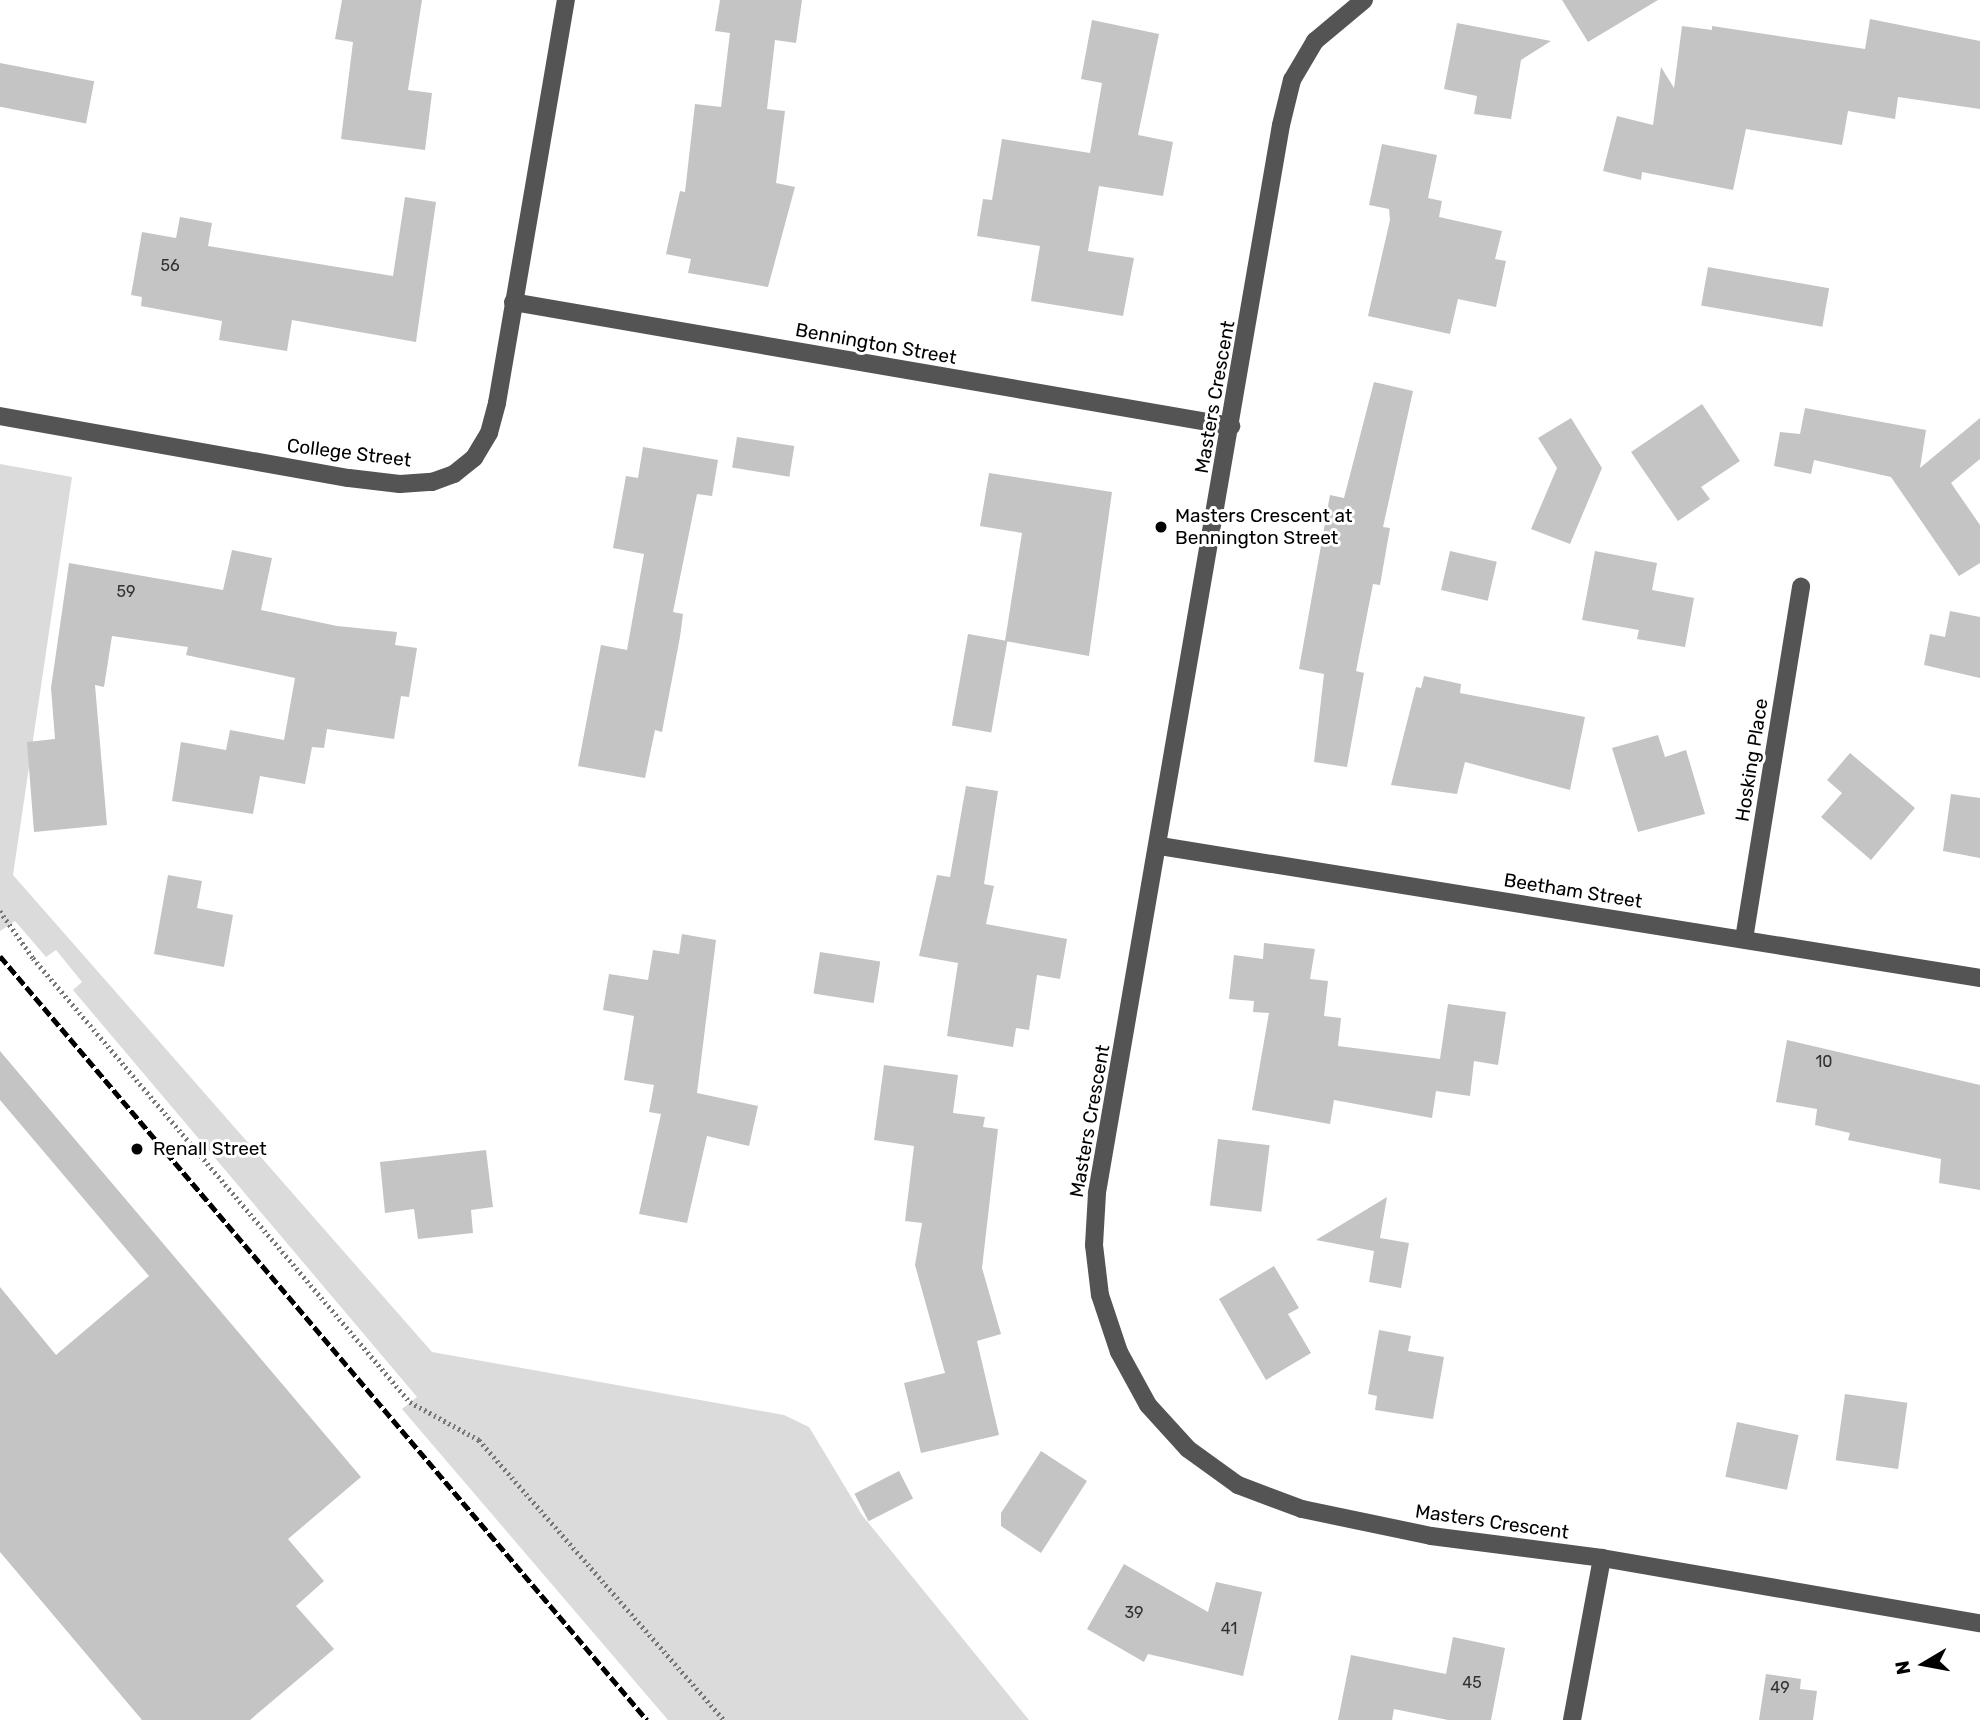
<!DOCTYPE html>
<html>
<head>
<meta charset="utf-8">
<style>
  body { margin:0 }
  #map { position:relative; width:1980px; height:1720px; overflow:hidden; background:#fff; font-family:Rubik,sans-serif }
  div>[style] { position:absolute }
  .green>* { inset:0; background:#dbdbdb }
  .building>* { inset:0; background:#c4c4c4; transform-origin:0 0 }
  .path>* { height:4.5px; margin-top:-2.25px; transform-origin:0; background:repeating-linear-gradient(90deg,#767676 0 2px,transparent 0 5.5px) }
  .minor>* { height:18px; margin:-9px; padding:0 9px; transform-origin:9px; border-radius:9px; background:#545454 }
  .rail>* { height:5px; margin-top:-2.5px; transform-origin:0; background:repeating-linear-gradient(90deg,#000 0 10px,transparent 0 13.5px) }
  .dots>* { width:19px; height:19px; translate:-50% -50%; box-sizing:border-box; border:4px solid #fff; border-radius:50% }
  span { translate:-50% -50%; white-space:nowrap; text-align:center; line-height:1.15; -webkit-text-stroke:6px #fff; paint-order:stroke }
  .number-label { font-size:16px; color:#313131 }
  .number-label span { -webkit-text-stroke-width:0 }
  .street-label { font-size:19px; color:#000 }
  .poi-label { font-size:19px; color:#000 }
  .left { translate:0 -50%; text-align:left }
  .north { position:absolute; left:1889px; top:1629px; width:70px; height:70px; -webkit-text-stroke:5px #fff; paint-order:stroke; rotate:260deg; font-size:19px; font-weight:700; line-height:28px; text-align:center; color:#000 }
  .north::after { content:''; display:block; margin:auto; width:24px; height:32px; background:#000; clip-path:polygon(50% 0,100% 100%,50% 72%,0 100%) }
</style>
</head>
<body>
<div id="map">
  <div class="green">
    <i style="clip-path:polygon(0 464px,72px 477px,13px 875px,432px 1352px,784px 1415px,809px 1427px,862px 1515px,1029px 1720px,668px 1720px,402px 1409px,417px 1397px,73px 990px,82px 982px,56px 950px,46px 957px,15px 921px,0 931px)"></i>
  </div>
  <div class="building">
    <i style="clip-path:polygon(342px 0,422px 0,408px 90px,432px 93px,425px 150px,341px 139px,353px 42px,335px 39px)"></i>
    <i style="clip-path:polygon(720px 0,802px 0,796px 43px,775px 40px,767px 109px,785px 111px,776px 183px,795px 187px,768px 287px,688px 273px,691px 259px,666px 254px,680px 191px,685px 192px,695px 104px,721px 107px,730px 33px,715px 31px)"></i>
    <i style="clip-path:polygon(1562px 0,1658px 0,1588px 42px)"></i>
    <i style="clip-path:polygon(1870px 19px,1980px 41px,1980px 109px,1898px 97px,1895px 119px,1848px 111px,1842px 145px,1746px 129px,1733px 190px,1642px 172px,1641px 180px,1603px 171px,1617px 116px,1653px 125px,1661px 67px,1674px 88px,1682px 26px,1712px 30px,1712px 26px,1865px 49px)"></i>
    <i style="clip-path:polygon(1092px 20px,1159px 34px,1138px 135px,1173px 142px,1163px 196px,1099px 186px,1088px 251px,1134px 258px,1123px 316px,1031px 301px,1040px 246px,977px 236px,983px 199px,992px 200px,1002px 139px,1090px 153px,1102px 83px,1081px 79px)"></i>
    <i style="clip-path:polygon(1457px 23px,1551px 41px,1521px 60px,1511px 119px,1474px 114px,1477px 96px,1444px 89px)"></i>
    <i style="left:0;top:63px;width:96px;height:43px;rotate:11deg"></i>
    <i style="clip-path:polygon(1382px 144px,1437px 155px,1428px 198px,1442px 201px,1439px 217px,1502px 231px,1495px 259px,1506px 261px,1496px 307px,1458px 299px,1450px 334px,1368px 316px,1390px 220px,1389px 209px,1369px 205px)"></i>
    <i style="clip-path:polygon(405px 197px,436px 202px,416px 342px,292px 320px,287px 351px,219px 340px,222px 321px,141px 306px,142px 297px,131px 295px,142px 232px,176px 238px,180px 217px,212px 223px,208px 246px,393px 276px)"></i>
    <i style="left:1708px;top:267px;width:123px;height:39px;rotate:10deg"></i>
    <i style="clip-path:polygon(1374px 382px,1413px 391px,1383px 527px,1390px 528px,1380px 585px,1373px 584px,1356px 671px,1364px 673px,1347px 767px,1314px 762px,1324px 674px,1299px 669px,1330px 495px,1344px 498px)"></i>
    <i style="clip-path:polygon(1702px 404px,1740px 461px,1701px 487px,1710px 499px,1678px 521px,1631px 452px)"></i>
    <i style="clip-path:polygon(1805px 408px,1926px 430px,1920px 468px,1980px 418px,1980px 459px,1951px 483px,1980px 525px,1980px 563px,1959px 576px,1891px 477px,1814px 460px,1811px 474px,1774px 466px,1780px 432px,1800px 434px)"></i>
    <i style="clip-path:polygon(1571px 418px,1602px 468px,1570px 544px,1531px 529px,1557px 468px,1538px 438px)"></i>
    <i style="left:737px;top:437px;width:58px;height:31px;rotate:9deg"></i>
    <i style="clip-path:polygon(643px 447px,718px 460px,712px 496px,697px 494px,673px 612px,683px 614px,680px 637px,662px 732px,655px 730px,645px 778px,578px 766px,601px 645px,627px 650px,644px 554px,613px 548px,626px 476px,638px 478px)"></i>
    <i style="clip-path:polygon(989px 473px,1112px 492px,1089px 656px,1005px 641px,1022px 533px,980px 526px)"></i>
    <i style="clip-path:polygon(232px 550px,272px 558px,261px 610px,337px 626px,397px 632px,395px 645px,417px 648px,409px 697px,401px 696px,394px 739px,327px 729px,324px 748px,312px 747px,305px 784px,260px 776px,253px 814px,172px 801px,181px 742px,226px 750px,230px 730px,284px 740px,295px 678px,186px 655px,188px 647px,112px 636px,104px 687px,95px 685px,107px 825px,34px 832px,27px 742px,55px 739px,51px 688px,69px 563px,223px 590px)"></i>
    <i style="left:1450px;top:551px;width:48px;height:40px;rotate:13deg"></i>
    <i style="clip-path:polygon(1595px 551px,1657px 563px,1652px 590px,1694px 598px,1685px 647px,1637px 639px,1639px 630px,1582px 620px)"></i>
    <i style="clip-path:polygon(1950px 611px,1980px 617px,1980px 678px,1924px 665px,1930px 634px,1945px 637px)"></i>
    <i style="left:968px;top:634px;width:40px;height:93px;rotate:10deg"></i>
    <i style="clip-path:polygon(1424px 676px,1461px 684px,1460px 693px,1585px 717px,1570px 790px,1465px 762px,1457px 794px,1391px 785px,1416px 687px,1421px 688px)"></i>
    <i style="clip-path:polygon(1658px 735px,1665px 757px,1686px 750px,1705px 814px,1638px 832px,1612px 748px)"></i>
    <i style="clip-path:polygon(1850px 753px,1915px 808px,1871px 860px,1821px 817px,1842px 793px,1827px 780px)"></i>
    <i style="clip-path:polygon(966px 786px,998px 791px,984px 884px,994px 886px,986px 924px,1067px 939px,1060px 979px,1037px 975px,1029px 1030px,1016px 1028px,1013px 1047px,947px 1036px,958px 963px,919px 956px,937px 875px,950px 877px)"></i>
    <i style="clip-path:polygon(1951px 794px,1980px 798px,1980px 858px,1943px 851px)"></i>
    <i style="clip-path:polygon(168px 875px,202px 881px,197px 908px,233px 915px,224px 967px,154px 954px)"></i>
    <i style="clip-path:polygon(682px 934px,716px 940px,697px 1093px,758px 1106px,749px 1146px,707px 1136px,687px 1223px,639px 1214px,661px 1114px,649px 1112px,654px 1085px,624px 1080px,634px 1016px,603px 1010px,609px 974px,648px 980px,653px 950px,679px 954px)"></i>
    <i style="clip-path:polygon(1264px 943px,1315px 949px,1310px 979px,1328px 981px,1324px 1016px,1341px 1018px,1338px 1046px,1440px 1059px,1448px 1004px,1506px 1012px,1498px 1065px,1474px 1061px,1470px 1096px,1436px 1091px,1432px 1118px,1334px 1100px,1330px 1124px,1252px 1110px,1269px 1013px,1253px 1012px,1254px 1001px,1229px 999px,1234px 955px,1263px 959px)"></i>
    <i style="left:820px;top:952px;width:61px;height:42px;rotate:9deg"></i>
    <i style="clip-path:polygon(1787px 1040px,1980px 1085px,1980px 1190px,1939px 1183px,1941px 1159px,1848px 1140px,1850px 1133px,1815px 1125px,1817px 1109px,1776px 1102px)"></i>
    <i style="clip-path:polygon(0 1051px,361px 1477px,288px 1539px,324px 1581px,296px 1606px,334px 1649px,250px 1720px,142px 1720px,0 1552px,0 1287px,56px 1355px,149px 1276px,0 1100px)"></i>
    <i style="clip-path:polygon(884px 1065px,958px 1075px,953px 1113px,985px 1117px,983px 1127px,998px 1129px,982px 1268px,1001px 1334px,977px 1341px,999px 1435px,921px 1453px,904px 1383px,945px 1373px,915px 1265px,922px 1223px,905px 1221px,914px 1146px,874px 1140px)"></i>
    <i style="left:1218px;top:1139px;width:52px;height:67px;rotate:7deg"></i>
    <i style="clip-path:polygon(486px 1150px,493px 1207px,471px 1210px,473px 1233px,418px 1239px,414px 1209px,385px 1213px,380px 1162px)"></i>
    <i style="clip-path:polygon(1387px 1197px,1380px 1238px,1409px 1243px,1401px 1288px,1369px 1282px,1374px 1251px,1316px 1240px)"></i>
    <i style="clip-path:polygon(1274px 1266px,1299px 1308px,1288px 1314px,1311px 1353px,1266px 1380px,1219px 1299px)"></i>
    <i style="clip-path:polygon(1379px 1330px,1411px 1336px,1408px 1351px,1444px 1357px,1433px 1419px,1375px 1410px,1377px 1396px,1368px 1394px)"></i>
    <i style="left:1845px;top:1394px;width:63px;height:67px;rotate:8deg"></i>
    <i style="left:1737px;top:1422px;width:63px;height:56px;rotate:12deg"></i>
    <i style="clip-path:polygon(1041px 1451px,1087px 1481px,1041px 1553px,1001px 1526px,1001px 1513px)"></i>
    <i style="left:899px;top:1471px;width:31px;height:50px;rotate:63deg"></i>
    <i style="clip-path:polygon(1124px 1564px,1208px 1612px,1216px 1582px,1262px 1592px,1243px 1676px,1148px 1654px,1144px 1662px,1087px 1629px)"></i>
    <i style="clip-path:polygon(1453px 1637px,1505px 1648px,1491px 1720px,1448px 1720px,1394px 1709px,1392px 1720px,1338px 1720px,1351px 1655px,1446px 1674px)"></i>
    <i style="clip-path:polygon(1766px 1674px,1801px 1679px,1800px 1689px,1817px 1691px,1813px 1720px,1759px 1720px)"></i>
  </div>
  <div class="path">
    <i style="left:0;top:911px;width:57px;rotate:54.9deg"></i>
    <i style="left:33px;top:958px;width:582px;rotate:49.67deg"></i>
    <i style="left:410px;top:1402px;width:79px;rotate:28.8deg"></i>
    <i style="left:479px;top:1440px;width:372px;rotate:48.8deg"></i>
  </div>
  <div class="minor">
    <i style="left:1364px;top:0;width:64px;rotate:140.1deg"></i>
    <i style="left:1315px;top:41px;width:45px;rotate:120.5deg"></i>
    <i style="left:1292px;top:80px;width:46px;rotate:103.7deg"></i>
    <i style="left:1281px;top:125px;width:1084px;rotate:99.78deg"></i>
    <i style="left:1097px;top:1193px;width:52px;rotate:93.3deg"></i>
    <i style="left:1094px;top:1245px;width:50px;rotate:83.2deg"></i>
    <i style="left:1100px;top:1295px;width:60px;rotate:71.6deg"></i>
    <i style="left:1119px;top:1352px;width:60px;rotate:61.3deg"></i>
    <i style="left:1148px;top:1405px;width:59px;rotate:47.7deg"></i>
    <i style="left:1188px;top:1449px;width:62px;rotate:35.8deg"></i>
    <i style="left:1238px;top:1485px;width:68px;rotate:20.6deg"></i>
    <i style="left:1302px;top:1509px;width:132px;rotate:11.8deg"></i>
    <i style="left:1431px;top:1536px;width:172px;rotate:7.3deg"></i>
    <i style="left:1602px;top:1558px;width:384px;rotate:9.8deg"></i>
    <i style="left:513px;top:302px;width:729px;rotate:9.8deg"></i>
    <i style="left:0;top:416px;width:354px;rotate:10.1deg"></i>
    <i style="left:349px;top:478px;width:51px;rotate:6.7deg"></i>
    <i style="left:400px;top:484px;width:32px;rotate:-4deg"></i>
    <i style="left:432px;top:482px;width:23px;rotate:-20deg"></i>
    <i style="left:454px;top:474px;width:26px;rotate:-39deg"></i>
    <i style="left:474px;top:458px;width:29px;rotate:-59deg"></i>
    <i style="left:489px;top:433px;width:31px;rotate:-75deg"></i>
    <i style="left:497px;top:403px;width:409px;rotate:-80.3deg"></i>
    <i style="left:1160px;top:846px;width:831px;rotate:9.14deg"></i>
    <i style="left:1744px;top:939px;width:357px;rotate:-80.8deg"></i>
    <i style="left:1572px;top:1720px;width:165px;rotate:-79.5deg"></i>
  </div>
  <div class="rail">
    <i style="left:0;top:956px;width:1001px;rotate:49.74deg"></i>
  </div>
  <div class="dots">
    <i style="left:1161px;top:527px;background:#000"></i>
    <i style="left:137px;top:1149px;background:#000"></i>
  </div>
  <div class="number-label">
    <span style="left:170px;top:266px">56</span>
    <span style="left:126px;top:592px">59</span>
    <span style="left:1824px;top:1062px">10</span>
    <span style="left:1134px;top:1613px">39</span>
    <span style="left:1229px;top:1629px">41</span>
    <span style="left:1472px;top:1683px">45</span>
    <span style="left:1780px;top:1688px">49</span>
  </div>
  <div class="street-label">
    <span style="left:876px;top:344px;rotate:10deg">Bennington Street</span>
    <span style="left:1215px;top:397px;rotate:-80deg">Masters Crescent</span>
    <span style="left:349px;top:453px;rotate:7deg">College Street</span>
    <span style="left:1752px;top:760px;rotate:-81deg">Hosking Place</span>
    <span style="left:1573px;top:891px;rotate:9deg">Beetham Street</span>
    <span style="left:1090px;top:1121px;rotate:-80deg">Masters Crescent</span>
    <span style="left:1492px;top:1522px;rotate:8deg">Masters Crescent</span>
  </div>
  <div class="poi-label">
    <span class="left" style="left:1175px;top:527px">Masters Crescent at<br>Bennington Street</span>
    <span class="left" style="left:153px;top:1149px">Renall Street</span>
  </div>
  <div class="north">N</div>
</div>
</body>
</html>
